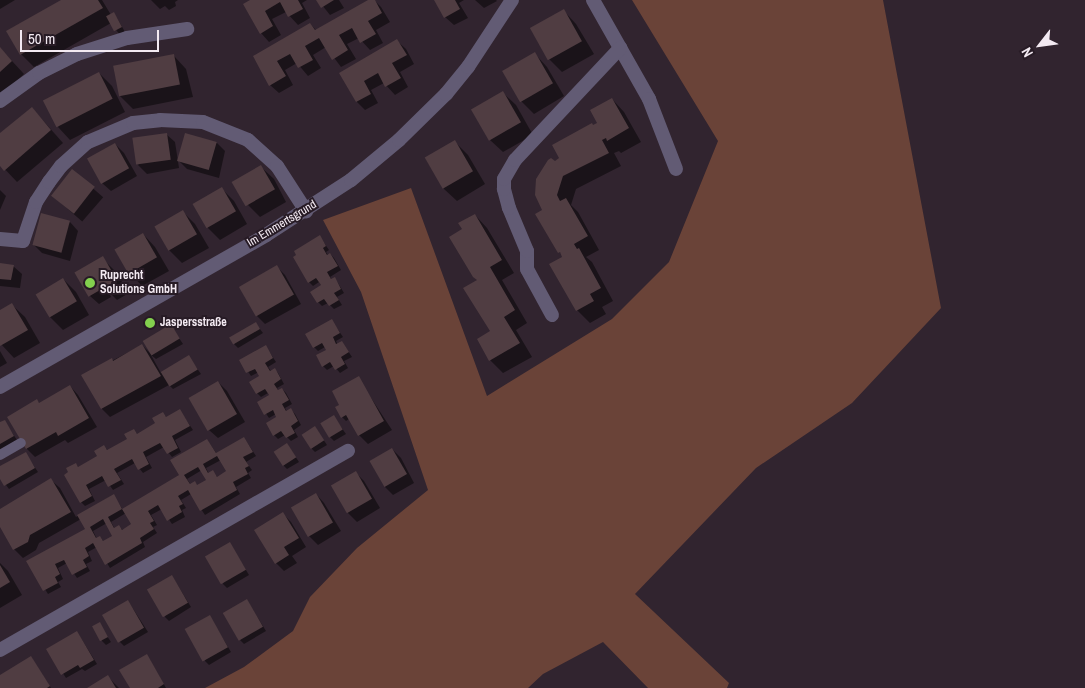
<!DOCTYPE html>
<html>
<head>
<meta charset="utf-8">
<style>
  body { margin:0 }
  #map { position:relative; width:1085px; height:688px; overflow:hidden; background:#31242f; font-family:"Archivo Narrow",sans-serif }
  div>[style] { position:absolute }
  .green>* { inset:0; background:#6a4338 }
  .shadow>* { inset:0; background:#0007; transform-origin:0 0 }
  .building>* { inset:0; background:#503d42; transform-origin:0 0 }
  .service>* { height:10px; margin:-5px; padding:0 5px; transform-origin:5px; border-radius:5px; background:#625b74 }
  .minor>* { height:14px; margin:-7px; padding:0 7px; transform-origin:7px; border-radius:7px; background:#625b74 }
  .dots>* { width:14px; height:14px; translate:-50% -50%; box-sizing:border-box; border:2px solid #271b25; border-radius:50% }
  span { translate:-50% -50%; white-space:nowrap; text-align:center; line-height:1.15; -webkit-text-stroke:4px #271b25; paint-order:stroke }
  .street-label { font-size:12px; color:#f3eaf2 }
  .poi-label { font-size:12px; color:#f3eaf2; font-weight:700 }
  .left { translate:0 -50%; text-align:left }
  .north { position:absolute; left:1015px; top:20px; width:50px; height:50px; -webkit-text-stroke:4px #271b25; paint-order:stroke; rotate:240deg; font-size:14px; font-weight:700; line-height:20px; text-align:center; color:#f3eaf2 }
  .north::after { content:''; display:block; margin:auto; width:18px; height:22px; background:#f3eaf2; clip-path:polygon(50% 0,100% 100%,50% 72%,0 100%) }
  .scale { position:absolute; left:20px; top:30px; width:139px; height:22px; box-sizing:border-box; border:2px solid #f3eaf2; border-top:0; padding-left:6px; font-size:15px; line-height:18px; white-space:nowrap; color:#f3eaf2; -webkit-text-stroke:4px #271b25; paint-order:stroke }
</style>
</head>
<body>
<div id="map">
  <div class="green">
    <i style="clip-path:polygon(632px 0,883px 0,941px 308px,852px 403px,756px 468px,635px 594px,729px 683px,727px 688px,648px 688px,603px 642px,543px 674px,528px 688px,205px 688px,244px 667px,293px 631px,310px 597px,357px 548px,428px 490px,361px 292px,323px 220px,411px 188px,487px 396px,612px 319px,669px 262px,718px 141px)"></i>
  </div>
  <div class="shadow">
    <i style="clip-path:polygon(0 0,15px 0,0 9px)"></i>
    <i style="clip-path:polygon(63px 0,102px 0,111px 15px,114px 14px,117px 18px,125px 32px,120px 35px,111px 23px,34px 67px,21px 54px,8px 32px)"></i>
    <i style="clip-path:polygon(151px 0,178px 0,175px 2px,176px 6px,169px 10px,165px 6px,160px 9px)"></i>
    <i style="clip-path:polygon(253px 0,307px 0,302px 3px,310px 18px,298px 25px,286px 12px,272px 19px,281px 35px,269px 42px,261px 33px)"></i>
    <i style="clip-path:polygon(318px 0,339px 0,344px 8px,330px 15px)"></i>
    <i style="clip-path:polygon(370px 0,374px 0,381px 7px,390px 22px,376px 30px,383px 43px,370px 50px,359px 38px,347px 44px,356px 59px,341px 67px,326px 47px,313px 55px,321px 68px,308px 76px,297px 63px,285px 70px,293px 85px,279px 93px,270px 85px,254px 57px,310px 24px,317px 31px)"></i>
    <i style="clip-path:polygon(436px 0,464px 0,459px 3px,468px 18px,454px 25px,445px 17px)"></i>
    <i style="clip-path:polygon(475px 0,496px 0,497px 1px,484px 8px)"></i>
    <i style="clip-path:polygon(564px 11px,576px 24px,594px 54px,562px 72px,549px 59px,532px 29px)"></i>
    <i style="clip-path:polygon(397px 41px,406px 49px,414px 64px,400px 72px,408px 87px,395px 95px,384px 83px,371px 90px,378px 103px,365px 110px,357px 102px,340px 73px)"></i>
    <i style="clip-path:polygon(0 48px,24px 74px,0 96px)"></i>
    <i style="clip-path:polygon(535px 54px,547px 67px,564px 96px,534px 114px,521px 101px)"></i>
    <i style="clip-path:polygon(174px 56px,186px 69px,193px 97px,133px 109px,120px 96px)"></i>
    <i style="clip-path:polygon(99px 73px,112px 86px,125px 112px,70px 140px,58px 127px)"></i>
    <i style="clip-path:polygon(503px 93px,516px 105px,533px 135px,503px 152px,490px 140px,473px 110px)"></i>
    <i style="clip-path:polygon(612px 99px,624px 112px,641px 142px,621px 153px,619px 151px,614px 153px,621px 166px,576px 189px,571px 205px,578px 212px,599px 250px,586px 257px,592px 262px,613px 301px,602px 307px,606px 314px,590px 323px,577px 310px,564px 258px,537px 215px,544px 210px,555px 162px,599px 124px)"></i>
    <i style="clip-path:polygon(32px 108px,63px 143px,17px 182px,0 164px,0 135px)"></i>
    <i style="clip-path:polygon(166px 134px,175px 142px,179px 168px,147px 174px,138px 165px)"></i>
    <i style="clip-path:polygon(455px 142px,468px 155px,485px 184px,457px 201px,444px 189px,426px 159px)"></i>
    <i style="clip-path:polygon(217px 143px,225px 151px,219px 178px,187px 169px,178px 160px)"></i>
    <i style="clip-path:polygon(115px 144px,124px 153px,137px 176px,111px 191px,102px 183px,89px 159px)"></i>
    <i style="clip-path:polygon(261px 167px,274px 179px,286px 202px,260px 217px,247px 204px)"></i>
    <i style="left:73px;top:171px;width:40px;height:32px;rotate:41deg"></i>
    <i style="clip-path:polygon(222px 189px,234px 201px,247px 224px,220px 240px,207px 227px)"></i>
    <i style="clip-path:polygon(0 190px,6px 196px,0 210px)"></i>
    <i style="clip-path:polygon(182px 211px,195px 224px,209px 248px,182px 263px,169px 250px)"></i>
    <i style="clip-path:polygon(475px 215px,487px 228px,514px 273px,502px 280px,527px 323px,516px 330px,532px 357px,503px 373px,490px 360px,492px 332px,465px 289px,478px 280px,464px 229px)"></i>
    <i style="clip-path:polygon(70px 222px,78px 231px,70px 261px,42px 253px,33px 244px)"></i>
    <i style="clip-path:polygon(143px 234px,155px 247px,169px 271px,142px 286px,130px 273px)"></i>
    <i style="clip-path:polygon(320px 237px,329px 250px,326px 252px,328px 255px,330px 254px,334px 258px,341px 270px,330px 277px,332px 280px,335px 279px,338px 283px,344px 293px,337px 297px,342px 305px,334px 309px,328px 303px,322px 306px,318px 302px,322px 286px,319px 282px,313px 286px,309px 282px)"></i>
    <i style="clip-path:polygon(102px 258px,115px 271px,129px 293px,117px 300px,109px 292px,111px 297px,99px 304px,90px 296px)"></i>
    <i style="clip-path:polygon(0 264px,13px 266px,22px 274px,20px 288px,0 286px)"></i>
    <i style="clip-path:polygon(276px 266px,285px 275px,301px 304px,265px 324px,257px 316px)"></i>
    <i style="clip-path:polygon(63px 279px,76px 292px,89px 315px,63px 330px,50px 317px)"></i>
    <i style="clip-path:polygon(12px 305px,25px 317px,40px 343px,14px 358px,0 343px,0 312px)"></i>
    <i style="clip-path:polygon(332px 321px,343px 337px,336px 341px,338px 345px,342px 342px,352px 357px,344px 361px,348px 368px,340px 373px,334px 366px,327px 370px,323px 366px,327px 350px,325px 347px,318px 351px,314px 347px)"></i>
    <i style="clip-path:polygon(256px 324px,263px 333px,238px 348px,234px 344px)"></i>
    <i style="clip-path:polygon(171px 326px,183px 344px,156px 359px,151px 355px,161px 373px,189px 357px,201px 374px,173px 389px,169px 385px,110px 417px,102px 409px,83px 376px,142px 345px,151px 354px)"></i>
    <i style="clip-path:polygon(266px 347px,276px 362px,268px 367px,271px 371px,274px 369px,278px 373px,284px 384px,277px 388px,279px 391px,282px 389px,286px 393px,292px 404px,285px 408px,287px 412px,291px 410px,295px 414px,301px 425px,294px 430px,298px 437px,291px 441px,285px 435px,278px 439px,274px 435px,278px 417px,276px 414px,269px 418px,259px 403px,270px 396px,268px 393px,261px 397px,257px 393px,261px 377px,259px 372px,251px 376px,241px 361px)"></i>
    <i style="clip-path:polygon(0 351px,7px 363px,0 367px)"></i>
    <i style="clip-path:polygon(358px 378px,392px 430px,368px 444px,359px 435px,349px 419px,346px 421px,342px 417px,341px 405px)"></i>
    <i style="clip-path:polygon(218px 382px,227px 391px,245px 422px,218px 438px,209px 430px,191px 398px)"></i>
    <i style="clip-path:polygon(70px 386px,78px 395px,97px 427px,68px 443px,65px 440px,35px 457px,27px 449px,9px 417px,37px 401px,40px 404px)"></i>
    <i style="clip-path:polygon(180px 411px,193px 430px,175px 440px,181px 452px,172px 457px,164px 447px,146px 457px,152px 468px,143px 473px,135px 463px,117px 473px,124px 484px,113px 490px,106px 480px,89px 489px,95px 501px,85px 506px,81px 502px,66px 475px,76px 464px,79px 468px,99px 457px,104px 447px,109px 451px,129px 440px,133px 430px,138px 435px,157px 424px,163px 414px,167px 418px)"></i>
    <i style="clip-path:polygon(334px 417px,346px 434px,334px 441px,330px 437px)"></i>
    <i style="clip-path:polygon(4px 421px,17px 440px,0 450px,0 424px)"></i>
    <i style="clip-path:polygon(315px 427px,327px 445px,315px 452px,311px 448px)"></i>
    <i style="clip-path:polygon(evenodd,244px 438px,256px 456px,246px 462px,252px 470px,248px 473px,251px 478px,236px 487px,240px 494px,205px 515px,191px 494px,181px 500px,186px 508px,182px 510px,185px 517px,172px 524px,162px 509px,151px 515px,157px 525px,153px 527px,157px 533px,143px 542px,145px 547px,110px 568px,97px 547px,88px 552px,92px 561px,86px 564px,90px 571px,77px 578px,67px 563px,58px 568px,63px 579px,58px 582px,61px 587px,48px 594px,28px 562px,87px 530px,81px 519px,39px 543px,36px 550px,23px 558px,14px 549px,0 525px,0 511px,51px 480px,60px 488px,76px 517px,113px 495px,123px 510px,180px 475px,207px 440px,217px 454px,244px 438px,221px 460px,228px 472px,218px 478px,213px 472px,209px 474px,206px 468px,221px 460px,244px 438px,202px 470px,208px 480px,198px 486px,191px 485px,187px 479px,202px 470px,244px 438px,126px 513px,133px 525px,123px 530px,119px 527px,115px 529px,111px 522px,126px 513px,244px 438px,107px 523px,114px 536px,104px 542px,100px 537px,97px 539px,93px 531px,107px 523px)"></i>
    <i style="clip-path:polygon(287px 444px,299px 462px,287px 469px,283px 465px)"></i>
    <i style="clip-path:polygon(392px 449px,401px 458px,414px 483px,393px 495px,385px 487px)"></i>
    <i style="clip-path:polygon(25px 453px,38px 472px,9px 489px,0 477px,0 468px)"></i>
    <i style="clip-path:polygon(356px 473px,364px 481px,380px 508px,357px 522px,348px 513px,333px 486px)"></i>
    <i style="clip-path:polygon(316px 494px,324px 503px,341px 531px,318px 545px,309px 536px)"></i>
    <i style="clip-path:polygon(283px 514px,291px 522px,306px 547px,292px 556px,297px 563px,284px 571px,276px 563px)"></i>
    <i style="clip-path:polygon(230px 544px,249px 575px,227px 588px,223px 584px)"></i>
    <i style="clip-path:polygon(0 563px,8px 571px,22px 595px,0 608px)"></i>
    <i style="clip-path:polygon(172px 576px,191px 607px,169px 621px,165px 617px)"></i>
    <i style="clip-path:polygon(247px 600px,266px 631px,244px 644px,240px 640px)"></i>
    <i style="clip-path:polygon(128px 601px,148px 632px,124px 646px,120px 642px)"></i>
    <i style="clip-path:polygon(210px 617px,231px 652px,209px 665px,205px 661px)"></i>
    <i style="clip-path:polygon(99px 624px,111px 642px,106px 645px,102px 641px)"></i>
    <i style="clip-path:polygon(77px 632px,97px 664px,85px 671px,82px 669px,66px 678px,47px 649px)"></i>
    <i style="clip-path:polygon(31px 657px,51px 688px,0 688px,0 676px)"></i>
    <i style="clip-path:polygon(150px 660px,166px 688px,131px 688px)"></i>
    <i style="clip-path:polygon(108px 677px,119px 688px,89px 688px)"></i>
  </div>
  <div class="building">
    <i style="clip-path:polygon(61px 0,98px 0,103px 8px,20px 55px,6px 31px)"></i>
    <i style="clip-path:polygon(250px 0,298px 0,303px 9px,288px 17px,280px 2px,265px 11px,273px 26px,260px 34px,243px 4px)"></i>
    <i style="clip-path:polygon(316px 0,334px 0,321px 8px)"></i>
    <i style="clip-path:polygon(368px 0,375px 0,382px 13px,368px 21px,376px 34px,360px 43px,352px 28px,339px 35px,348px 50px,332px 60px,319px 38px,305px 46px,313px 60px,298px 68px,290px 54px,277px 61px,286px 76px,269px 86px,253px 56px,310px 23px,315px 30px)"></i>
    <i style="clip-path:polygon(434px 0,455px 0,460px 9px,444px 18px)"></i>
    <i style="left:564px;top:9px;width:37px;height:39px;rotate:61deg"></i>
    <i style="left:114px;top:12px;width:17px;height:9px;rotate:62deg"></i>
    <i style="clip-path:polygon(397px 39px,407px 55px,392px 63px,401px 78px,385px 87px,378px 73px,364px 81px,371px 94px,356px 102px,339px 73px)"></i>
    <i style="clip-path:polygon(0 47px,12px 61px,0 72px)"></i>
    <i style="left:535px;top:52px;width:36px;height:38px;rotate:60deg"></i>
    <i style="left:174px;top:54px;width:31px;height:62px;rotate:79deg"></i>
    <i style="left:99px;top:72px;width:30px;height:63px;rotate:63deg"></i>
    <i style="left:503px;top:91px;width:36px;height:37px;rotate:60deg"></i>
    <i style="clip-path:polygon(612px 98px,629px 128px,607px 141px,606px 138px,602px 140px,609px 153px,563px 176px,557px 195px,560px 201px,566px 198px,588px 236px,574px 244px,577px 249px,579px 248px,601px 288px,590px 294px,594px 301px,576px 311px,549px 264px,562px 257px,560px 252px,558px 253px,535px 214px,542px 210px,535px 195px,536px 179px,548px 160px,551px 158px,555px 161px,559px 158px,552px 145px,592px 123px,593px 125px,597px 123px,590px 110px)"></i>
    <i style="clip-path:polygon(32px 107px,51px 130px,4px 171px,0 166px,0 133px)"></i>
    <i style="left:167px;top:133px;width:27px;height:35px;rotate:82deg"></i>
    <i style="left:185px;top:133px;width:33px;height:29px;rotate:16deg"></i>
    <i style="left:455px;top:140px;width:36px;height:35px;rotate:60deg"></i>
    <i style="left:115px;top:143px;width:29px;height:32px;rotate:61deg"></i>
    <i style="left:261px;top:165px;width:28px;height:34px;rotate:60deg"></i>
    <i style="left:72px;top:169px;width:29px;height:34px;rotate:38deg"></i>
    <i style="left:222px;top:187px;width:28px;height:34px;rotate:60deg"></i>
    <i style="left:183px;top:210px;width:28px;height:33px;rotate:60deg"></i>
    <i style="left:41px;top:213px;width:30px;height:33px;rotate:15deg"></i>
    <i style="clip-path:polygon(475px 214px,502px 260px,490px 267px,515px 310px,504px 317px,520px 343px,489px 361px,477px 339px,490px 331px,463px 288px,477px 280px,473px 277px,449px 237px,462px 229px,458px 223px)"></i>
    <i style="left:143px;top:233px;width:28px;height:33px;rotate:60deg"></i>
    <i style="clip-path:polygon(320px 235px,326px 246px,323px 248px,327px 255px,330px 253px,338px 266px,327px 272px,331px 279px,335px 277px,341px 289px,334px 293px,339px 300px,329px 306px,324px 299px,317px 303px,310px 292px,321px 285px,316px 278px,308px 283px,293px 257px,296px 255px,294px 251px)"></i>
    <i style="left:103px;top:256px;width:28px;height:33px;rotate:60deg"></i>
    <i style="clip-path:polygon(0 263px,14px 265px,11px 280px,0 279px)"></i>
    <i style="left:277px;top:265px;width:34px;height:44px;rotate:60deg"></i>
    <i style="left:63px;top:278px;width:27px;height:32px;rotate:59deg"></i>
    <i style="clip-path:polygon(12px 303px,28px 330px,0 346px,0 310px)"></i>
    <i style="clip-path:polygon(332px 319px,340px 333px,333px 337px,336px 344px,342px 341px,349px 352px,341px 357px,345px 364px,335px 370px,330px 362px,322px 367px,316px 355px,326px 350px,322px 343px,313px 348px,305px 334px)"></i>
    <i style="left:256px;top:322px;width:8px;height:31px;rotate:60deg"></i>
    <i style="left:171px;top:324px;width:17px;height:33px;rotate:59deg"></i>
    <i style="clip-path:polygon(142px 344px,161px 376px,101px 409px,81px 375px,112px 358px,113px 361px)"></i>
    <i style="clip-path:polygon(266px 345px,273px 358px,265px 363px,270px 371px,275px 368px,281px 379px,274px 384px,278px 390px,282px 388px,289px 400px,282px 404px,286px 411px,291px 408px,298px 421px,291px 426px,295px 433px,286px 438px,281px 431px,273px 436px,266px 423px,276px 417px,273px 410px,264px 415px,257px 402px,269px 395px,265px 389px,256px 394px,249px 382px,259px 376px,255px 369px,246px 373px,239px 360px)"></i>
    <i style="left:189px;top:355px;width:17px;height:33px;rotate:59deg"></i>
    <i style="clip-path:polygon(359px 376px,384px 421px,358px 436px,346px 415px,341px 418px,335px 407px,339px 405px,332px 391px)"></i>
    <i style="left:218px;top:381px;width:38px;height:34px;rotate:60deg"></i>
    <i style="clip-path:polygon(70px 385px,89px 418px,58px 436px,56px 432px,26px 449px,7px 417px,37px 399px,39px 403px)"></i>
    <i style="clip-path:polygon(180px 409px,190px 426px,172px 436px,178px 448px,167px 454px,160px 443px,143px 452px,149px 464px,138px 470px,132px 459px,114px 469px,121px 480px,108px 487px,102px 476px,86px 485px,92px 496px,80px 503px,64px 475px,68px 472px,66px 468px,76px 463px,78px 467px,97px 456px,94px 451px,104px 445px,107px 450px,127px 439px,124px 434px,134px 429px,137px 434px,155px 423px,152px 418px,163px 412px,166px 417px)"></i>
    <i style="left:334px;top:415px;width:17px;height:16px;rotate:59deg"></i>
    <i style="clip-path:polygon(5px 420px,14px 436px,0 444px,0 422px)"></i>
    <i style="left:315px;top:426px;width:17px;height:16px;rotate:57deg"></i>
    <i style="clip-path:polygon(evenodd,244px 437px,253px 452px,243px 457px,249px 466px,245px 468px,248px 474px,233px 482px,237px 490px,200px 511px,188px 490px,178px 496px,183px 504px,179px 506px,182px 512px,167px 521px,158px 505px,148px 511px,154px 521px,150px 523px,154px 529px,140px 538px,142px 543px,105px 565px,93px 543px,85px 548px,89px 556px,83px 560px,87px 567px,72px 575px,64px 560px,55px 564px,60px 574px,55px 577px,58px 583px,43px 591px,26px 561px,85px 529px,77px 515px,114px 494px,122px 509px,108px 517px,114px 528px,119px 525px,122px 530px,131px 524px,122px 509px,179px 475px,170px 460px,207px 439px,216px 453px,244px 437px,217px 456px,226px 471px,217px 477px,213px 470px,208px 473px,203px 464px,217px 456px,244px 437px,198px 467px,206px 480px,197px 485px,195px 481px,190px 484px,184px 475px,198px 467px,244px 437px,103px 519px,112px 536px,103px 541px,100px 536px,96px 538px,90px 527px,103px 519px)"></i>
    <i style="left:287px;top:443px;width:17px;height:16px;rotate:57deg"></i>
    <i style="left:392px;top:448px;width:30px;height:26px;rotate:60deg"></i>
    <i style="clip-path:polygon(26px 452px,35px 468px,4px 486px,0 479px,0 466px)"></i>
    <i style="left:356px;top:471px;width:32px;height:29px;rotate:60deg"></i>
    <i style="clip-path:polygon(51px 478px,71px 512px,30px 535px,28px 542px,13px 550px,0 527px,0 509px)"></i>
    <i style="left:316px;top:493px;width:34px;height:29px;rotate:60deg"></i>
    <i style="clip-path:polygon(283px 512px,299px 538px,284px 547px,289px 555px,275px 564px,254px 530px)"></i>
    <i style="left:230px;top:542px;width:32px;height:29px;rotate:60deg"></i>
    <i style="clip-path:polygon(0 565px,10px 582px,0 588px)"></i>
    <i style="left:172px;top:575px;width:32px;height:29px;rotate:60deg"></i>
    <i style="left:247px;top:599px;width:32px;height:28px;rotate:60deg"></i>
    <i style="left:128px;top:600px;width:32px;height:30px;rotate:60deg"></i>
    <i style="left:210px;top:615px;width:37px;height:29px;rotate:61deg"></i>
    <i style="left:100px;top:622px;width:17px;height:9px;rotate:62deg"></i>
    <i style="clip-path:polygon(77px 631px,94px 660px,80px 668px,78px 665px,61px 675px,46px 649px)"></i>
    <i style="clip-path:polygon(147px 654px,164px 684px,158px 688px,130px 688px,119px 670px)"></i>
    <i style="clip-path:polygon(31px 656px,50px 686px,47px 688px,0 688px,0 675px)"></i>
    <i style="clip-path:polygon(108px 675px,116px 688px,87px 688px)"></i>
  </div>
  <div class="service">
    <i style="left:0;top:455px;width:24px;rotate:-30deg"></i>
  </div>
  <div class="minor">
    <i style="left:593px;top:0;width:114px;rotate:60.5deg"></i>
    <i style="left:649px;top:99px;width:75px;rotate:68.9deg"></i>
    <i style="left:0;top:101px;width:48px;rotate:-35.7deg"></i>
    <i style="left:39px;top:73px;width:42px;rotate:-26.6deg"></i>
    <i style="left:77px;top:54px;width:52px;rotate:-17.7deg"></i>
    <i style="left:127px;top:38px;width:61px;rotate:-8.5deg"></i>
    <i style="left:0;top:239px;width:23px;rotate:5deg"></i>
    <i style="left:23px;top:241px;width:41px;rotate:-71.6deg"></i>
    <i style="left:36px;top:202px;width:24px;rotate:-57deg"></i>
    <i style="left:49px;top:182px;width:20px;rotate:-53deg"></i>
    <i style="left:61px;top:166px;width:36px;rotate:-42deg"></i>
    <i style="left:88px;top:142px;width:49px;rotate:-22.9deg"></i>
    <i style="left:133px;top:123px;width:27px;rotate:-6deg"></i>
    <i style="left:160px;top:120px;width:43px;rotate:2.7deg"></i>
    <i style="left:203px;top:122px;width:48px;rotate:21.8deg"></i>
    <i style="left:248px;top:140px;width:39px;rotate:42deg"></i>
    <i style="left:277px;top:166px;width:54px;rotate:57.2deg"></i>
    <i style="left:552px;top:315px;width:52px;rotate:-118.5deg"></i>
    <i style="left:527px;top:269px;width:18px;rotate:-90deg"></i>
    <i style="left:527px;top:251px;width:47px;rotate:-112.7deg"></i>
    <i style="left:509px;top:208px;width:20px;rotate:-105deg"></i>
    <i style="left:504px;top:189px;width:10px;rotate:-90deg"></i>
    <i style="left:504px;top:179px;width:22px;rotate:-60deg"></i>
    <i style="left:515px;top:160px;width:154px;rotate:-46.8deg"></i>
    <i style="left:0;top:387px;width:306px;rotate:-29.7deg"></i>
    <i style="left:266px;top:235px;width:101px;rotate:-32.9deg"></i>
    <i style="left:351px;top:180px;width:62px;rotate:-39.8deg"></i>
    <i style="left:399px;top:140px;width:66px;rotate:-44.4deg"></i>
    <i style="left:446px;top:94px;width:35px;rotate:-51deg"></i>
    <i style="left:468px;top:67px;width:80px;rotate:-56.7deg"></i>
    <i style="left:0;top:650px;width:401px;rotate:-29.8deg"></i>
  </div>
  <div class="dots">
    <i style="left:90px;top:283px;background:#83d04e"></i>
    <i style="left:150px;top:323px;background:#83d04e"></i>
  </div>
  <div class="street-label">
    <span style="left:282px;top:224px;rotate:-31deg">Im Emmertsgrund</span>
  </div>
  <div class="poi-label">
    <span class="left" style="left:100px;top:283px">Ruprecht<br>Solutions GmbH</span>
    <span class="left" style="left:160px;top:323px">Jaspersstraße</span>
  </div>
  <div class="north">N</div>
  <div class="scale">50 m</div>
</div>
</body>
</html>
